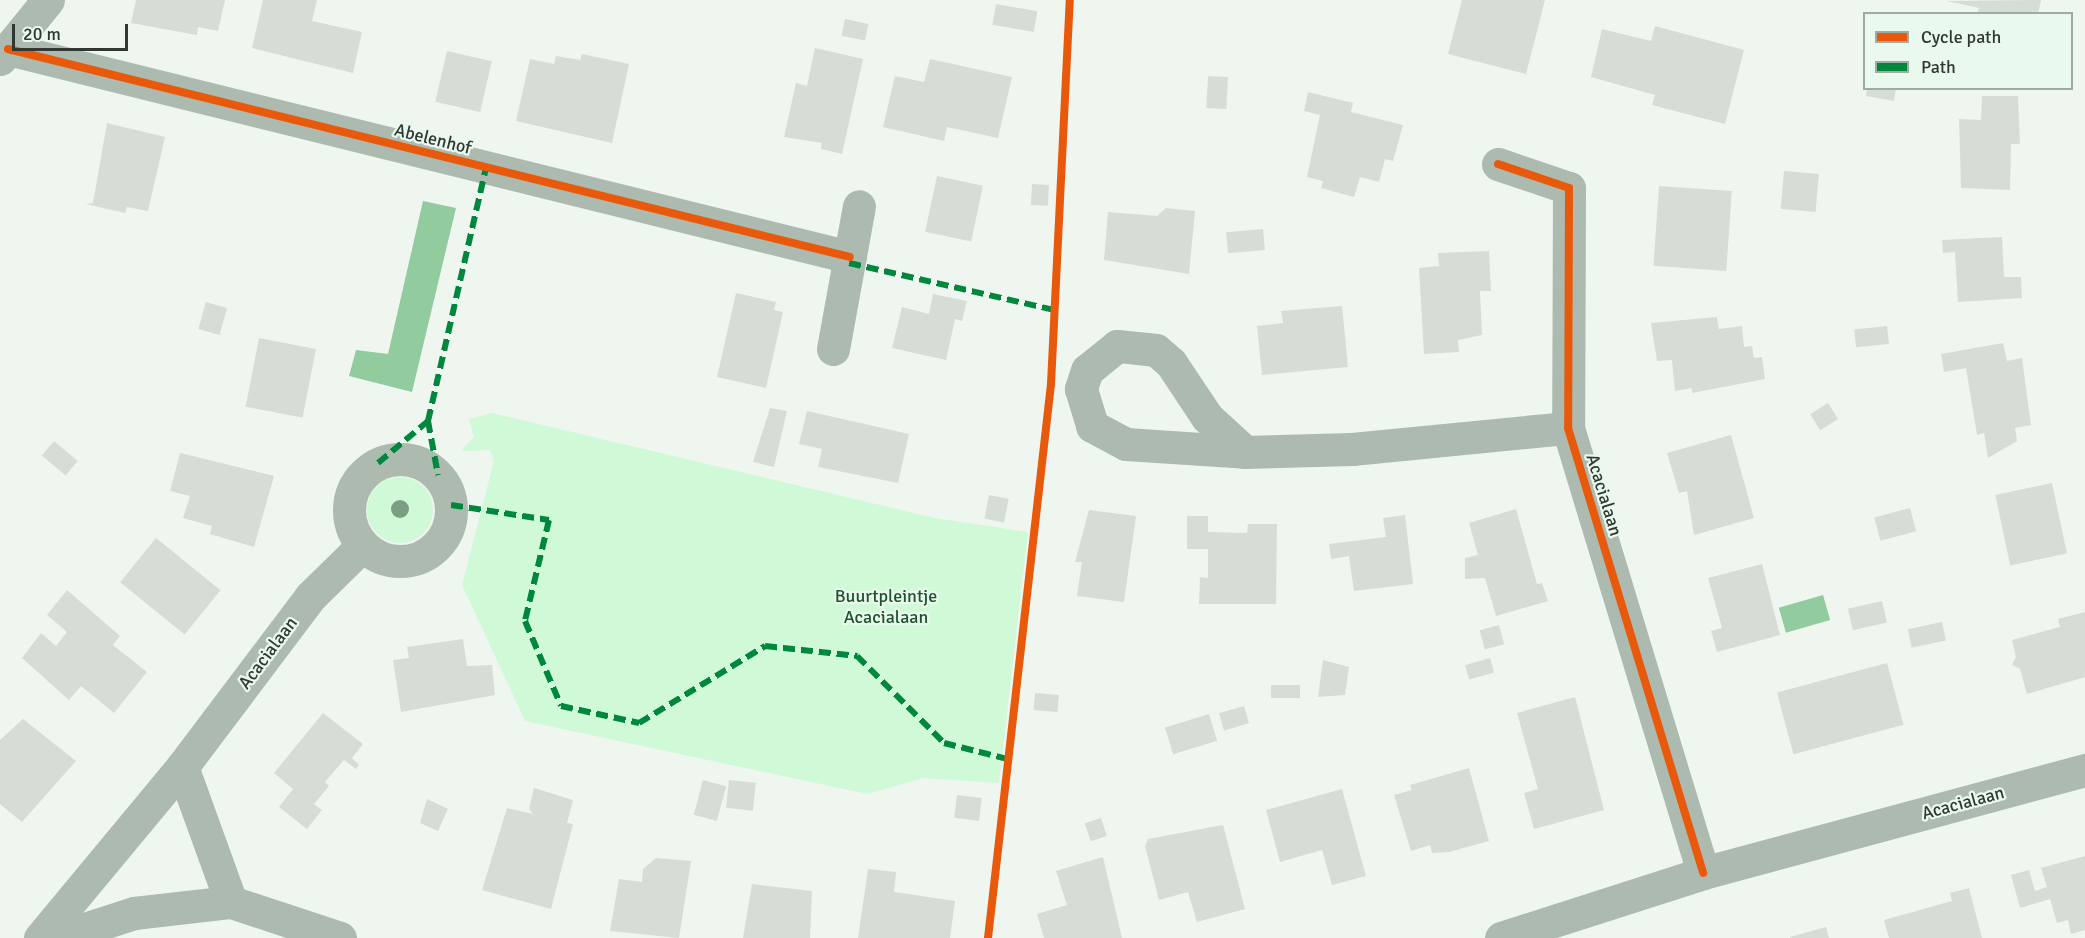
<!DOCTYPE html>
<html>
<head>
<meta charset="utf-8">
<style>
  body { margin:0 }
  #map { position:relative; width:2085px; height:938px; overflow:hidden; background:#eef6ef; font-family:Signika,sans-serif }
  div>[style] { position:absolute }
  .green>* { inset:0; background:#d0f9d7 }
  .round { border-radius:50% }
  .water>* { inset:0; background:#92cb9e; transform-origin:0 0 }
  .building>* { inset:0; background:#d6ddd7; transform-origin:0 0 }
  .minor>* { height:33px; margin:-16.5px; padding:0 16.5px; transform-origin:16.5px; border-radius:16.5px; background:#adbaaf }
  .minor>.ring { margin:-16.5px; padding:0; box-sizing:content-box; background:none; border:33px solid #adbaaf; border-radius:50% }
  .quiet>* { height:6px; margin-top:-3px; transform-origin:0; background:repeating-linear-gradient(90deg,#00873e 0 12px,transparent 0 18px) }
  .cycleway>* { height:8px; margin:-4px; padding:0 4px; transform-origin:4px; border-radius:4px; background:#e8590c }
  .trees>* { width:18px; height:18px; margin:-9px; border-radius:50%; background:#7b9d84 }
  span { translate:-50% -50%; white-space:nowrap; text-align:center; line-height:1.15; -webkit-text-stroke:4.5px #eaf9ed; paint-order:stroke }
  .street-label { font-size:18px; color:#313732 }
  .park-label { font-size:18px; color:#1d542d }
  .legend { position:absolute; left:1863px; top:12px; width:210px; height:78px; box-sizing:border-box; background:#eaf9ed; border:2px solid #a0aba2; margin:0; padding:8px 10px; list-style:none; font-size:18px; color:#313732 }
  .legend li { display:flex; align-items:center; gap:12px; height:30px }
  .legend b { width:30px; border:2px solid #a0aba2 }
  .scale { position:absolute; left:12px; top:24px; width:116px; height:27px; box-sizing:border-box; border:3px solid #313732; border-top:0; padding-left:8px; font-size:18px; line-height:21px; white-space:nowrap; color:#313732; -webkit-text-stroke:4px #eaf9ed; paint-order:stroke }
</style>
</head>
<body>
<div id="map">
  <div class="green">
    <i style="clip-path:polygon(492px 413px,935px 518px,1028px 532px,999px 783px,924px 778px,867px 794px,525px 721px,462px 585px,494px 461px,490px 450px,461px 451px,474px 437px,469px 419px)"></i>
    <i class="round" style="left:367px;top:477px;width:66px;height:66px"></i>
  </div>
  <div class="water">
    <i style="clip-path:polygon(423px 201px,456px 208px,412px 392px,349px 376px,356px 350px,388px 354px)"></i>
    <i style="left:1823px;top:595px;width:26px;height:46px;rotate:74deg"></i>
  </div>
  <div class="building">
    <i style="clip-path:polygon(136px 0,225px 0,218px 31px,198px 27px,197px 35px,131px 23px)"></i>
    <i style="clip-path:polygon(263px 0,317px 0,312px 21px,362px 32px,353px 73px,252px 48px)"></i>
    <i style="clip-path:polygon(1462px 0,1545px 0,1526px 74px,1448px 54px)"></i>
    <i style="clip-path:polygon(2041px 0,2038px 14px,1977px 14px,1979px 8px,1947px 1px)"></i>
    <i style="left:996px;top:4px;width:42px;height:21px;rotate:10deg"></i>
    <i style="left:845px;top:19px;width:24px;height:17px;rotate:12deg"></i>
    <i style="clip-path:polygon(1655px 26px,1744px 50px,1725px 124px,1652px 105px,1655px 95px,1591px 77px,1602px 29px,1651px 41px)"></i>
    <i style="clip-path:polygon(815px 48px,863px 59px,842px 154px,821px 149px,822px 143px,784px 137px,796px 83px,807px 86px)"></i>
    <i style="left:447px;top:51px;width:46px;height:52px;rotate:13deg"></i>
    <i style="clip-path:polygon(582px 54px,629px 64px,612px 143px,516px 121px,530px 59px,554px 64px,556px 56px,580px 60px)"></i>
    <i style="clip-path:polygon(930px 59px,1012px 77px,998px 138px,947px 127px,944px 141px,883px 127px,895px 76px,924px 82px)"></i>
    <i style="left:1208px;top:76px;width:20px;height:32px;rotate:3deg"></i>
    <i style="clip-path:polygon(1867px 88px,1896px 88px,1894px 101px,1866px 96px)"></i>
    <i style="clip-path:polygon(1308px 92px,1353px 103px,1351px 112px,1403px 125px,1393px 161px,1385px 159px,1379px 182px,1360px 177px,1354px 197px,1321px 188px,1323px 181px,1307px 177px,1320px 115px,1304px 111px)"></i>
    <i style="clip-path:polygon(1982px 96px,2018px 96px,2020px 144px,2011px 144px,2010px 190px,1961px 188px,1959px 119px,1981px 120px)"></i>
    <i style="clip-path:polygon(107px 123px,165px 137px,148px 211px,127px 207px,125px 213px,86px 204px,93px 203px)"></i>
    <i style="left:1784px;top:171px;width:35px;height:38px;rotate:5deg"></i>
    <i style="left:937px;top:176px;width:47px;height:57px;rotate:12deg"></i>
    <i style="left:1032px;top:184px;width:17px;height:21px;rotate:3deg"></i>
    <i style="left:1659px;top:186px;width:73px;height:80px;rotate:4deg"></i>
    <i style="clip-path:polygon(1166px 208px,1195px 211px,1189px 274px,1104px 260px,1108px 212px,1157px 216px)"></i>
    <i style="left:1263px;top:229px;width:21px;height:37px;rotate:85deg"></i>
    <i style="clip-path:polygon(2002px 237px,2004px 277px,2021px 277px,2022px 298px,1958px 302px,1955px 252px,1943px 253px,1942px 240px)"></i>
    <i style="clip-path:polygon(1489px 251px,1491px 291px,1480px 291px,1482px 335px,1458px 340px,1459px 352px,1424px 354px,1419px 268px,1439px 266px,1438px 253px)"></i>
    <i style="clip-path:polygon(736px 293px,776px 302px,774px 310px,783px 312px,766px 388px,717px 377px)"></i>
    <i style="clip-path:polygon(933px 294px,967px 301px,962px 321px,955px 319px,946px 360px,892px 348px,902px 307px,929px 314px)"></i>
    <i style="left:206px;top:302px;width:22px;height:28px;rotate:16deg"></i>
    <i style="clip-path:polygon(1342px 306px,1348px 367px,1262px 375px,1257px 326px,1283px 323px,1281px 311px)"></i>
    <i style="clip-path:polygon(1717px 317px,1719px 329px,1742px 326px,1744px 347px,1752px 346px,1754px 358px,1762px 357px,1765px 379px,1692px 393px,1692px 388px,1675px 391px,1672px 360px,1657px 361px,1651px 323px)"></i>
    <i style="left:1887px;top:326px;width:18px;height:33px;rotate:84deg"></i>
    <i style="left:259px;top:338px;width:58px;height:70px;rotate:11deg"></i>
    <i style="clip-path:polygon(2003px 343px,2007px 361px,2022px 358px,2031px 425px,2015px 428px,2017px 441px,1988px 458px,1984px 433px,1977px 435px,1966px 368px,1944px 372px,1941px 354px)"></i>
    <i style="left:1828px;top:403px;width:19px;height:21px;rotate:58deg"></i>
    <i style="clip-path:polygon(770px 408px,787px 411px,774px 467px,753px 462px)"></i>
    <i style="clip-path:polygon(807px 411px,909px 434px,898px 483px,818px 467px,822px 449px,799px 444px)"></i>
    <i style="clip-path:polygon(1731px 435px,1754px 518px,1694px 535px,1687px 491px,1679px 493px,1667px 453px)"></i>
    <i style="left:54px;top:441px;width:31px;height:19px;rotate:40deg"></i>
    <i style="clip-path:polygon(180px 453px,274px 476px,254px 547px,210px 534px,212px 526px,183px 518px,190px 496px,170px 491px)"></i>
    <i style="left:2052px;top:483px;width:72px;height:58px;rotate:78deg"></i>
    <i style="left:989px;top:495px;width:20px;height:24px;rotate:11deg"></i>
    <i style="left:1910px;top:508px;width:24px;height:37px;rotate:75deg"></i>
    <i style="clip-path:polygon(1516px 509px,1537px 584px,1542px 583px,1548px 601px,1496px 616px,1485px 578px,1465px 579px,1465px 558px,1478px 555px,1469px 523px)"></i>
    <i style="clip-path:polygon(1089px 510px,1136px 516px,1124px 602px,1077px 596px,1082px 562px,1075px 562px)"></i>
    <i style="clip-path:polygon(1405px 515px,1413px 584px,1354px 591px,1349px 556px,1331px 559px,1329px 544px,1386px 537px,1383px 518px)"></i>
    <i style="clip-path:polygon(1187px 516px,1208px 516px,1208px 532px,1247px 533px,1248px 524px,1277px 524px,1276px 604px,1199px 604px,1200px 577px,1208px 578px,1208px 549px,1187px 549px)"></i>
    <i style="left:156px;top:538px;width:83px;height:57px;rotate:39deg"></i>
    <i style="clip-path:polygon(1762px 564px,1780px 635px,1717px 652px,1711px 631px,1722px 628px,1708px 578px)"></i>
    <i style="clip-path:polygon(67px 590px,120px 636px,113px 645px,147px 672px,114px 713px,81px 686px,69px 700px,22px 658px,41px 633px,56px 646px,67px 632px,47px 615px)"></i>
    <i style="left:1882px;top:601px;width:22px;height:35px;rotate:77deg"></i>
    <i style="clip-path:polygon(2085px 612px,2085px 677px,2027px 694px,2020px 669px,2012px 665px,2016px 657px,2012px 640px,2060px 627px,2058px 619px)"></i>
    <i style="left:1942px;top:622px;width:19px;height:35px;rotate:78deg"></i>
    <i style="left:1499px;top:625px;width:20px;height:20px;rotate:75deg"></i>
    <i style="clip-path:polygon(463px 639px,467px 666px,492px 665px,495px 695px,401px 712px,393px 660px,409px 658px,407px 647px)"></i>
    <i style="left:1490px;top:658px;width:15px;height:26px;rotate:74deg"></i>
    <i style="clip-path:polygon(1323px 660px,1349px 667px,1345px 695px,1318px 697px)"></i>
    <i style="left:1887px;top:663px;width:64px;height:114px;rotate:75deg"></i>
    <i style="left:1271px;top:685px;width:29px;height:13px"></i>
    <i style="left:1035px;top:693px;width:24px;height:17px;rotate:5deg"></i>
    <i style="clip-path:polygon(1575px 697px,1604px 810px,1534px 829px,1524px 793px,1538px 789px,1517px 713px)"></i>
    <i style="left:1244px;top:706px;width:18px;height:26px;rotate:74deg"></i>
    <i style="clip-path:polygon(323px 713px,363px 744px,352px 758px,359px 765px,356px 769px,344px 760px,325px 782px,329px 786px,314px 804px,322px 810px,307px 829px,279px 807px,293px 789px,274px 773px)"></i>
    <i style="left:1209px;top:714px;width:28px;height:46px;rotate:73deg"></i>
    <i style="clip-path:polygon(23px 719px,76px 761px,22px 822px,0 804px,0 740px)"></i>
    <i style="clip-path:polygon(1469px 768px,1489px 841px,1449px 852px,1432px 853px,1430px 845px,1411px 851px,1394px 795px,1412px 790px,1410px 785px)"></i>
    <i style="left:703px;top:780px;width:24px;height:36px;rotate:15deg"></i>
    <i style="left:729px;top:780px;width:27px;height:28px;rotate:6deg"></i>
    <i style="clip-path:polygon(534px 788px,573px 800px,567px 823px,573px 824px,551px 909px,482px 890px,507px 808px,533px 814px,529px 809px)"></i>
    <i style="clip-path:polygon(1342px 789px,1366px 876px,1332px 885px,1322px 850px,1280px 862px,1266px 810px)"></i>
    <i style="left:957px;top:795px;width:25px;height:23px;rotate:7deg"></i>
    <i style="clip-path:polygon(427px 799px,448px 809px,438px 831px,420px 823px)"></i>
    <i style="left:1101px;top:818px;width:19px;height:17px;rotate:72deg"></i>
    <i style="clip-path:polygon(1223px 825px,1245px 909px,1197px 922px,1188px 892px,1159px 900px,1145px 846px,1148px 839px)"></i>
    <i style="clip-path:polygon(2085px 856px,2085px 930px,2071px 934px,2068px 920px,2057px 923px,2050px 899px,2020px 908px,2011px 875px,2029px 870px,2035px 891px,2047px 887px,2041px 868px)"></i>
    <i style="clip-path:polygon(1103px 857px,1122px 938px,1044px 938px,1037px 914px,1067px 905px,1056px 871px)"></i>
    <i style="clip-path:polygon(656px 858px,691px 861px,679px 938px,610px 931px,619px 879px,642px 882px,643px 869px)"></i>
    <i style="clip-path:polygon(868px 869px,896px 872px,894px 892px,955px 901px,950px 938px,858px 938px)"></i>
    <i style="clip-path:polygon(752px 884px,812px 891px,810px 938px,743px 938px)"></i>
    <i style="clip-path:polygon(1969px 888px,1982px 938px,1889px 938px,1884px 920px,1952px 901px,1950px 893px)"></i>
    <i style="clip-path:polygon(1826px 927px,1829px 938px,1790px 938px,1790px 937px)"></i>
  </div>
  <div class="minor">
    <i style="left:8px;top:49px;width:867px;rotate:13.88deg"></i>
    <i style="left:0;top:59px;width:76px;rotate:-50.9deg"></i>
    <i style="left:1498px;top:164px;width:75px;rotate:18.7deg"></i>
    <i style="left:1569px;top:188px;width:240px;rotate:90.2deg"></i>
    <i style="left:1568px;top:428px;width:465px;rotate:73.1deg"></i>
    <i style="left:833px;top:349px;width:145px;rotate:-79.7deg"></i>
    <i style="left:1245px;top:452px;width:52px;rotate:-137.4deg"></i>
    <i style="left:1207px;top:417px;width:65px;rotate:-123.7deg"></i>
    <i style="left:1171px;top:363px;width:20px;rotate:-139deg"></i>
    <i style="left:1156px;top:350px;width:39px;rotate:-174deg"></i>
    <i style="left:1117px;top:346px;width:38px;rotate:141deg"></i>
    <i style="left:1087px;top:370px;width:20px;rotate:108deg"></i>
    <i style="left:1081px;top:389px;width:39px;rotate:73deg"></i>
    <i style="left:1092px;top:426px;width:38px;rotate:28deg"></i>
    <i style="left:1126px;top:444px;width:119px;rotate:3.8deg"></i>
    <i style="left:1245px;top:452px;width:107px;rotate:-1.6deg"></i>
    <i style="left:1352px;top:449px;width:217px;rotate:-5.6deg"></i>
    <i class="ring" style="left:349px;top:459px;width:69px;height:69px"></i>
    <i style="left:40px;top:938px;width:222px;rotate:-50.3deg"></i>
    <i style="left:57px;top:938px;width:81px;rotate:-18deg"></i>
    <i style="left:134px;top:913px;width:98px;rotate:-6.5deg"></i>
    <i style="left:340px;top:938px;width:115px;rotate:-161.7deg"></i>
    <i style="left:231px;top:902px;width:144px;rotate:-109.9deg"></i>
    <i style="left:182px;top:767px;width:214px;rotate:-53deg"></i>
    <i style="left:311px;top:596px;width:71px;rotate:-44.4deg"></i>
    <i style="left:1501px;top:938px;width:212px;rotate:-17.8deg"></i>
    <i style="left:1703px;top:873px;width:396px;rotate:-15.1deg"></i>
  </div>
  <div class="quiet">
    <i style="left:849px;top:263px;width:210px;rotate:12.9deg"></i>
    <i style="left:428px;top:421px;width:55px;rotate:79.5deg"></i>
    <i style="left:378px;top:463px;width:65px;rotate:-40deg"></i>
    <i style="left:428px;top:421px;width:261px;rotate:-77.1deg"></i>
    <i style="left:451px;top:505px;width:99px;rotate:8.7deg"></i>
    <i style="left:549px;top:520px;width:104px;rotate:103.4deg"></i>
    <i style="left:525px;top:621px;width:92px;rotate:67deg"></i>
    <i style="left:561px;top:706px;width:80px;rotate:12.3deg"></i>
    <i style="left:639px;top:723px;width:148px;rotate:-31.4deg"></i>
    <i style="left:765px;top:646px;width:93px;rotate:6.2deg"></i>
    <i style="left:857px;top:656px;width:123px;rotate:45deg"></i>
    <i style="left:944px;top:743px;width:69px;rotate:14.2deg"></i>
  </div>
  <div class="cycleway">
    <i style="left:8px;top:49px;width:867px;rotate:13.88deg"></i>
    <i style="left:1498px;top:164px;width:75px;rotate:18.7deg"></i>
    <i style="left:1569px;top:188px;width:240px;rotate:90.2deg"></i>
    <i style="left:1568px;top:428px;width:465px;rotate:73.1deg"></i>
    <i style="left:988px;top:938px;width:558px;rotate:-83.51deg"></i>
    <i style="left:1051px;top:384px;width:384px;rotate:-87.2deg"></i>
  </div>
  <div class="trees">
    <i style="left:400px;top:509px"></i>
  </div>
  <div class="street-label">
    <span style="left:433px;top:139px;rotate:14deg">Abelenhof</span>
    <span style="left:1604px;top:495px;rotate:73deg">Acacialaan</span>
    <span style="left:268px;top:653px;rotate:-53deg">Acacialaan</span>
    <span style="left:1963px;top:803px;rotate:-15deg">Acacialaan</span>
  </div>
  <div class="park-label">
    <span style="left:886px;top:607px">Buurtpleintje<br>Acacialaan</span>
  </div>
  <ul class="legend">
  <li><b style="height:8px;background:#e8590c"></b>Cycle path</li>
  <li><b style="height:8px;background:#00873e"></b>Path</li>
  </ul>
  <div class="scale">20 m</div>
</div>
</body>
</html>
